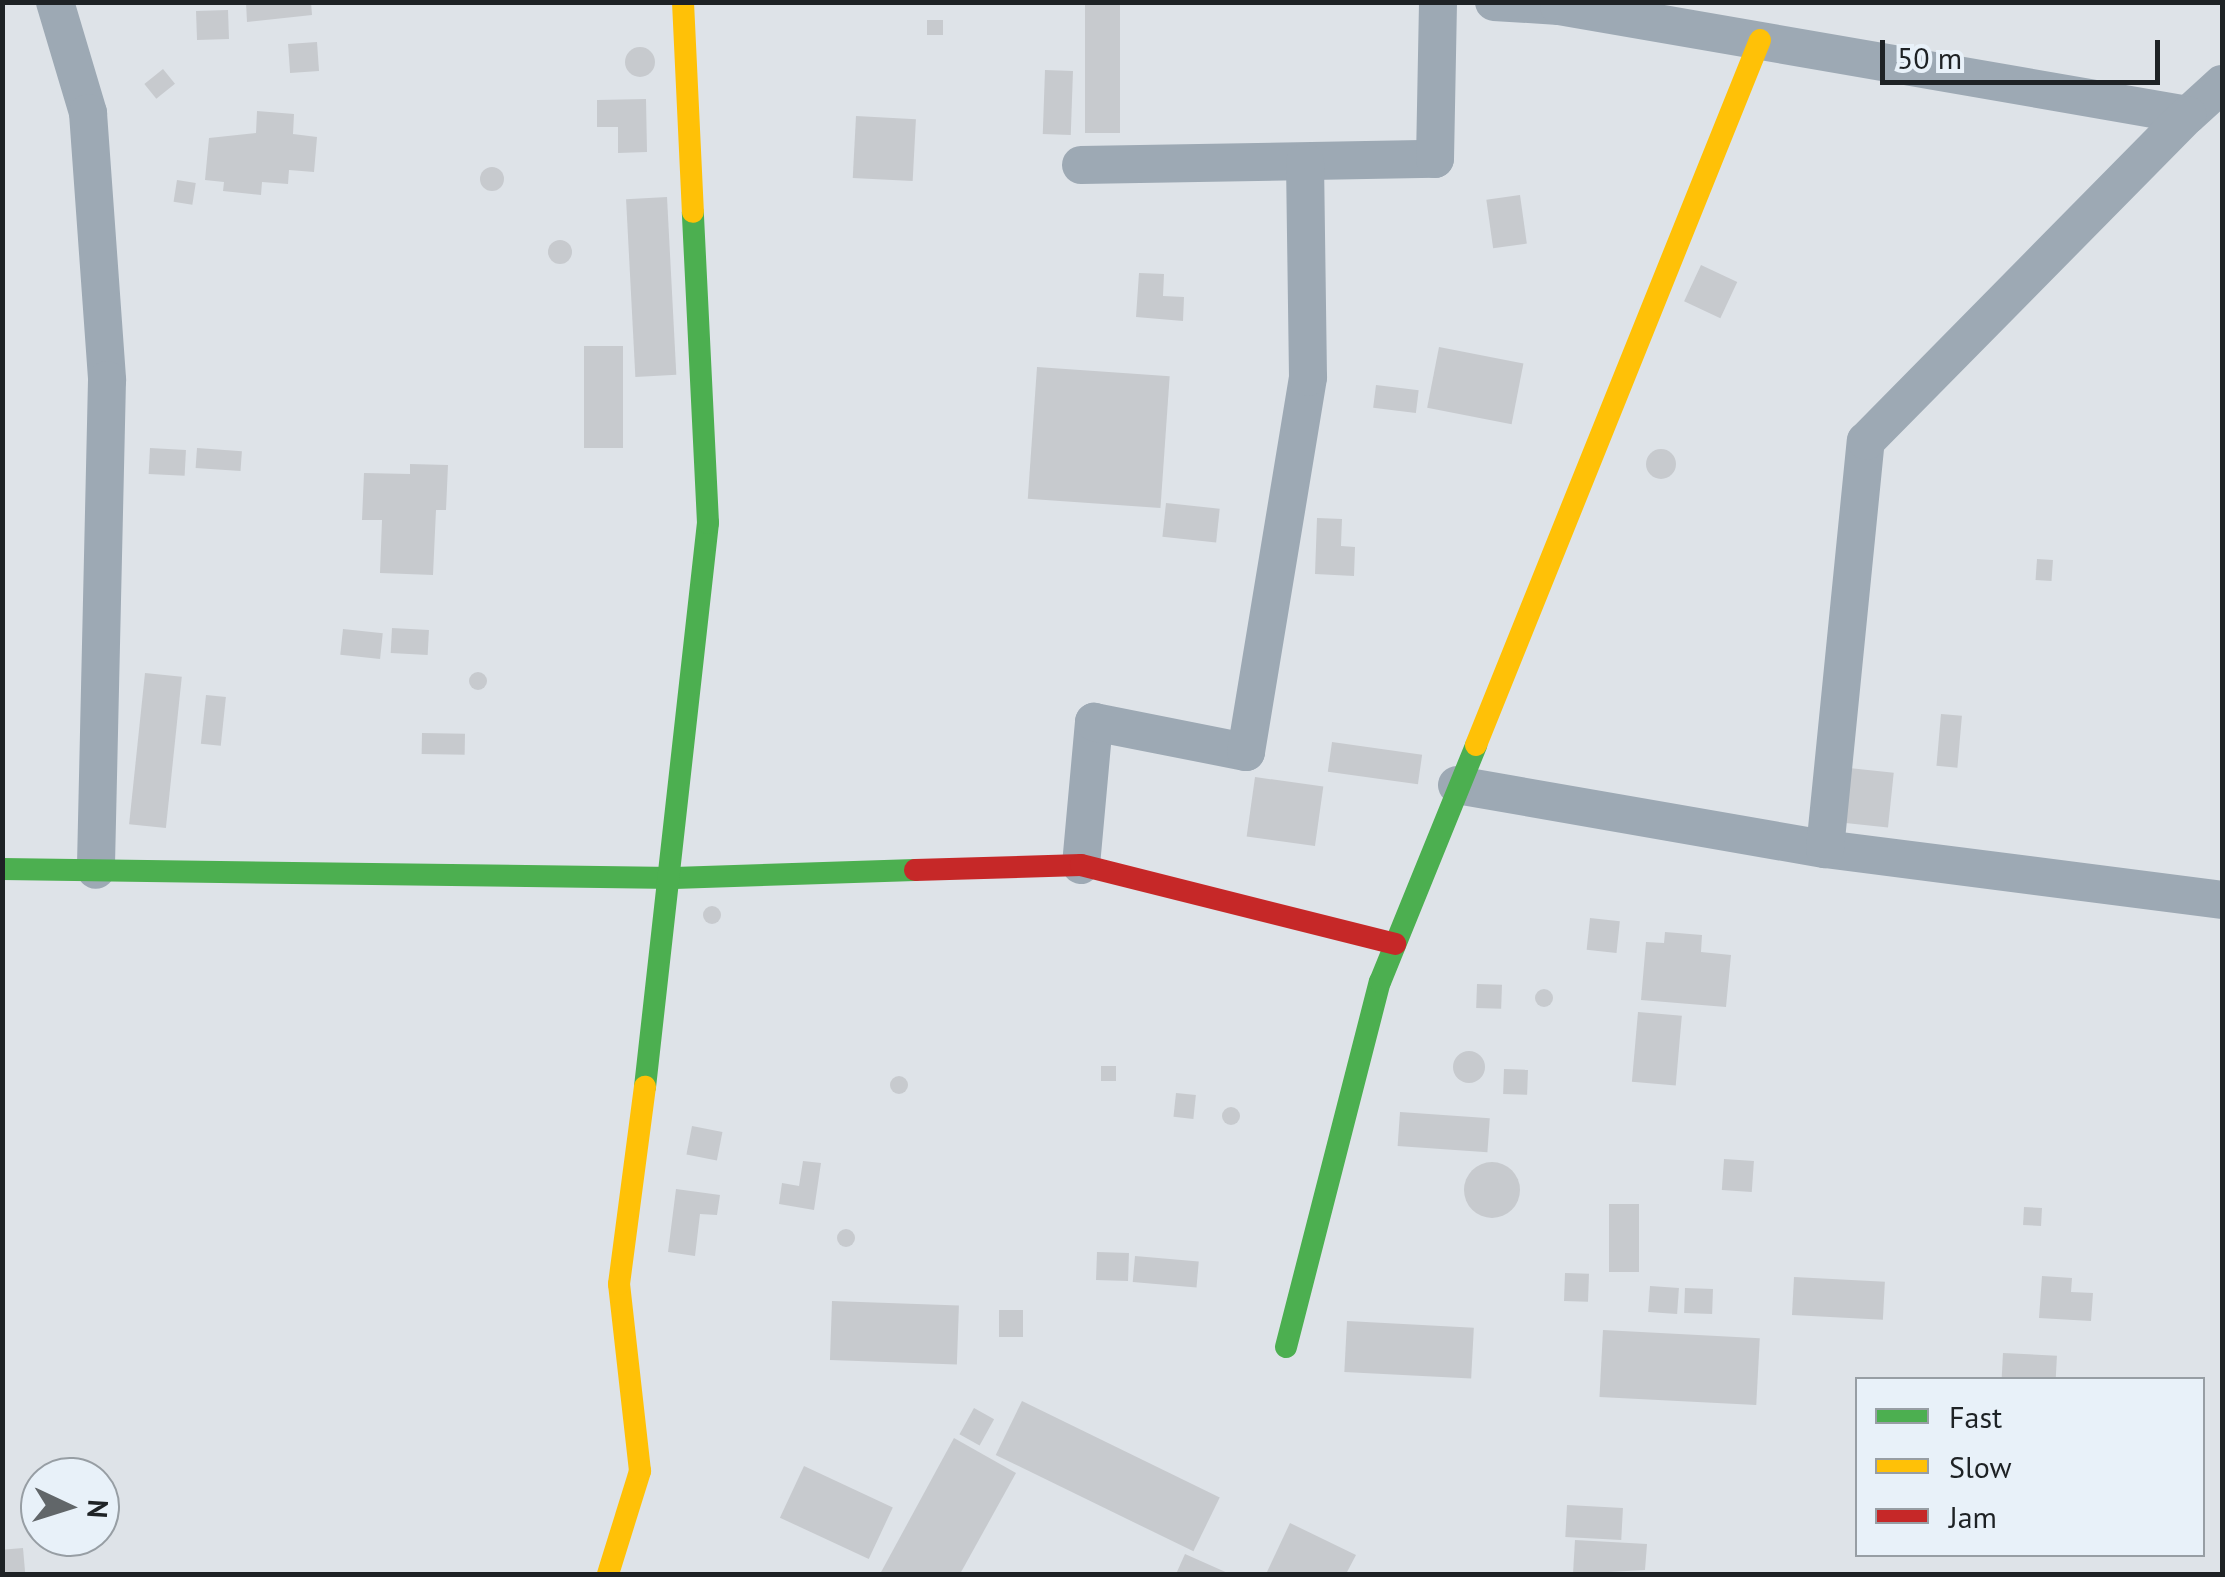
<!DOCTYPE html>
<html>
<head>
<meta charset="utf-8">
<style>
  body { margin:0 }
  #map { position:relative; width:2225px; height:1577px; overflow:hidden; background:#dee3e8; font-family:"PT Sans",sans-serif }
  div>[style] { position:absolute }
  .building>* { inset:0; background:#c7cace; transform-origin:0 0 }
  .round { border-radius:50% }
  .street>* { height:38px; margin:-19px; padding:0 19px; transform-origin:19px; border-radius:19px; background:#9da9b4 }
  .fast>* { height:22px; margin:-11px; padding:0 11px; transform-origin:11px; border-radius:11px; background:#4caf50 }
  .slow>* { height:22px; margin:-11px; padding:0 11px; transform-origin:11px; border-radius:11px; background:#ffc107 }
  .jam>* { height:22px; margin:-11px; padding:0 11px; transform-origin:11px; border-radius:11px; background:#c62828 }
  span { translate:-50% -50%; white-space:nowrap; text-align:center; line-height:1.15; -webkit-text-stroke:9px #e8f1f9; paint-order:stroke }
  .frame { position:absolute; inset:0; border:5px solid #1e2225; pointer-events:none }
  .legend { position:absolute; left:1855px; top:1377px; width:350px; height:180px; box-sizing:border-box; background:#e8f1f9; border:2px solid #979ea4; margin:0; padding:12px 18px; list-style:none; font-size:30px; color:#1e2225 }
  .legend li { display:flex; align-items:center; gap:20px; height:50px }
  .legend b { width:50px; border:2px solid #979ea4 }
  .north { position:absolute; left:20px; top:1457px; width:100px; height:100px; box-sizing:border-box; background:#e8f1f9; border:2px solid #979ea4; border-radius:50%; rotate:94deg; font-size:28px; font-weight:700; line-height:40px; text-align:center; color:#1e2225 }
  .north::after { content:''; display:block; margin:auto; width:35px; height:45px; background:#616669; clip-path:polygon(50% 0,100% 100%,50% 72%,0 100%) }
  .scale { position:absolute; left:1880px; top:40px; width:280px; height:45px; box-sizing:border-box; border:5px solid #1e2225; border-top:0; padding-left:12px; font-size:30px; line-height:35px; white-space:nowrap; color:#1e2225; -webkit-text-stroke:8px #e8f1f9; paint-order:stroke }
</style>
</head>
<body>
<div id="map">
  <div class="building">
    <i style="clip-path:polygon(246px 2px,311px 2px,312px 15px,247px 22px)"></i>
    <i style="left:1085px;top:2px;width:35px;height:131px"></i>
    <i style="left:228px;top:10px;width:29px;height:32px;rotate:88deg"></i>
    <i style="left:927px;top:20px;width:16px;height:15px"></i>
    <i style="left:317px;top:42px;width:29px;height:29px;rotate:86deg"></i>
    <i class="round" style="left:625px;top:47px;width:30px;height:30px"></i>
    <i style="left:163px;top:69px;width:19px;height:24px;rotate:51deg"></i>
    <i style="left:1045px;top:70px;width:28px;height:64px;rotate:2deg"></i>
    <i style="clip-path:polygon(646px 99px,647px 152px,618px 153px,618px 127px,597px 127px,597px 100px)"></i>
    <i style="clip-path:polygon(257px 111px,294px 114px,293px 134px,317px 137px,314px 172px,289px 170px,288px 184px,262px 182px,261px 195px,223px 191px,224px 182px,205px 180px,209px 138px,256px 133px)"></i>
    <i style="left:856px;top:116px;width:60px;height:62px;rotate:3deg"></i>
    <i class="round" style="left:480px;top:167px;width:24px;height:24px"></i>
    <i style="left:177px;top:180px;width:19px;height:22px;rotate:9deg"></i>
    <i style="left:1520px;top:195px;width:49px;height:34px;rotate:82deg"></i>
    <i style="left:667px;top:197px;width:178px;height:41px;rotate:87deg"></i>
    <i class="round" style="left:548px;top:240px;width:24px;height:24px"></i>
    <i style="left:1701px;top:265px;width:40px;height:40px;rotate:25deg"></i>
    <i style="clip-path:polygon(1139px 273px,1164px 274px,1163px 296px,1184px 297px,1183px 321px,1136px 317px)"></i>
    <i style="left:584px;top:346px;width:39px;height:102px"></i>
    <i style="left:1439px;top:347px;width:86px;height:62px;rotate:11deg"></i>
    <i style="left:1037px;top:367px;width:133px;height:132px;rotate:4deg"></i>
    <i style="left:1376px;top:385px;width:43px;height:23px;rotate:7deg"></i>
    <i style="left:150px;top:448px;width:36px;height:26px;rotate:3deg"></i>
    <i style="left:197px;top:448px;width:45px;height:20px;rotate:4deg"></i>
    <i class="round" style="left:1646px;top:449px;width:30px;height:30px"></i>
    <i style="clip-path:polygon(410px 464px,448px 465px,446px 510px,436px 510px,433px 575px,380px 573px,382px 520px,362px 520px,364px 473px,410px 474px)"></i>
    <i style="left:1166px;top:503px;width:54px;height:34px;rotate:6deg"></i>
    <i style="clip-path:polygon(1317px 518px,1342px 519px,1341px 546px,1355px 547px,1354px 576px,1315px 574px)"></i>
    <i style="left:2037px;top:559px;width:16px;height:21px;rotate:4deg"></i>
    <i style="left:392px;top:628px;width:37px;height:25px;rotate:3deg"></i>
    <i style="left:343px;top:629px;width:40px;height:26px;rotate:6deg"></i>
    <i class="round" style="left:469px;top:672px;width:18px;height:18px"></i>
    <i style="left:145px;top:673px;width:37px;height:152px;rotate:6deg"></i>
    <i style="left:206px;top:695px;width:20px;height:49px;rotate:6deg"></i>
    <i style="left:1941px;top:714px;width:21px;height:52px;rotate:5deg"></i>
    <i style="left:422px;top:733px;width:43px;height:21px;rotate:1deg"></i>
    <i style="left:1332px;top:742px;width:91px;height:30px;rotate:8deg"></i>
    <i style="left:1849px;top:768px;width:45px;height:55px;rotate:6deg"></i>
    <i style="left:1255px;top:777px;width:69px;height:60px;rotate:8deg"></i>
    <i class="round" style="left:703px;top:906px;width:18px;height:18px"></i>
    <i style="left:1590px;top:918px;width:30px;height:32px;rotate:6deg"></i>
    <i style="clip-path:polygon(1665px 932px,1702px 935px,1701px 952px,1731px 955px,1726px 1007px,1641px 1000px,1646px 942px,1664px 943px)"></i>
    <i style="left:1477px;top:984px;width:25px;height:24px;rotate:2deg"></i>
    <i class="round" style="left:1535px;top:989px;width:18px;height:18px"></i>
    <i style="left:1638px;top:1012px;width:44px;height:70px;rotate:5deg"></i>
    <i class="round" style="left:1453px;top:1051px;width:32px;height:32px"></i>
    <i style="left:1101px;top:1066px;width:15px;height:15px"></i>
    <i style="left:1504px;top:1069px;width:24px;height:25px;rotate:2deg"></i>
    <i class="round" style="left:890px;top:1076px;width:18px;height:18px"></i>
    <i style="left:1176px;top:1093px;width:20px;height:24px;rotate:6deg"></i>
    <i class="round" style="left:1222px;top:1107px;width:18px;height:18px"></i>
    <i style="left:1400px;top:1112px;width:90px;height:34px;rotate:4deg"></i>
    <i style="left:692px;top:1126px;width:31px;height:29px;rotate:11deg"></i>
    <i style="left:1724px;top:1159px;width:30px;height:31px;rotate:4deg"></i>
    <i style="clip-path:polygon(803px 1161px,821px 1163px,814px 1210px,779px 1204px,782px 1183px,799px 1186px)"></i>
    <i class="round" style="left:1464px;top:1162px;width:56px;height:56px"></i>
    <i style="clip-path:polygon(676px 1189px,720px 1195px,717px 1215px,700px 1214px,695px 1256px,668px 1252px)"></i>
    <i style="left:1609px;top:1204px;width:30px;height:68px"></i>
    <i style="left:2024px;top:1207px;width:18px;height:18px;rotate:3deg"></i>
    <i class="round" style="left:837px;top:1229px;width:18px;height:18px"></i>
    <i style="left:1097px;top:1252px;width:32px;height:28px;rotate:2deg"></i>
    <i style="left:1135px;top:1256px;width:64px;height:26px;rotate:5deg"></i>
    <i style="left:1565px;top:1273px;width:24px;height:28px;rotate:2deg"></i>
    <i style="clip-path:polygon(2042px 1276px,2072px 1278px,2071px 1292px,2093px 1293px,2091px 1321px,2039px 1318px)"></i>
    <i style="left:1794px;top:1277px;width:91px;height:38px;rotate:3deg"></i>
    <i style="left:1650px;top:1286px;width:29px;height:26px;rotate:4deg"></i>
    <i style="left:1685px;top:1288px;width:28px;height:25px;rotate:2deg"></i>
    <i style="left:832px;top:1301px;width:127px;height:59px;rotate:2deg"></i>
    <i style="left:999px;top:1310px;width:24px;height:27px"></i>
    <i style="left:1347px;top:1321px;width:127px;height:51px;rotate:3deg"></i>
    <i style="left:1603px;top:1330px;width:157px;height:67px;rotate:3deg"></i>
    <i style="left:2003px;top:1353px;width:54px;height:27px;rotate:3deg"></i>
    <i style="left:1022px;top:1401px;width:220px;height:60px;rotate:26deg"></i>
    <i style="left:974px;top:1408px;width:23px;height:30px;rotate:29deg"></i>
    <i style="clip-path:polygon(954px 1438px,1016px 1473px,960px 1574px,880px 1574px)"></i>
    <i style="left:804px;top:1466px;width:98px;height:57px;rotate:25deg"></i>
    <i style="left:1567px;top:1505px;width:56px;height:32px;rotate:3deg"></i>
    <i style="clip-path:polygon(1290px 1523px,1356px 1555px,1346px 1574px,1266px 1574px)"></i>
    <i style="clip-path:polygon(1575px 1540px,1647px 1544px,1645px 1570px,1573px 1574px)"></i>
    <i style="left:23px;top:1548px;width:24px;height:21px;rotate:85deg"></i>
    <i style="clip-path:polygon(1185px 1554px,1230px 1574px,1176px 1574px)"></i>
  </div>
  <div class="street">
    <i style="left:55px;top:2px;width:116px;rotate:73.4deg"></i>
    <i style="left:88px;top:113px;width:268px;rotate:85.9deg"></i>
    <i style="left:107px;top:380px;width:490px;rotate:91.3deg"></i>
    <i style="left:1494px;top:2px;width:65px;rotate:3.5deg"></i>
    <i style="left:1559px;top:6px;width:638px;rotate:9.83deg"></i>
    <i style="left:2188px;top:115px;width:46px;rotate:-42.4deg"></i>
    <i style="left:1081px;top:165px;width:354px;rotate:-1deg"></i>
    <i style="left:1435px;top:159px;width:157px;rotate:-88.9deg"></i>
    <i style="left:1457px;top:785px;width:374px;rotate:9.9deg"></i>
    <i style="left:1825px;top:849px;width:400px;rotate:7.3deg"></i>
    <i style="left:1825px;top:849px;width:410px;rotate:-84.3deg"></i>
    <i style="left:1866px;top:441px;width:458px;rotate:-45.4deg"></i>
    <i style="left:1081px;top:865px;width:144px;rotate:-84.8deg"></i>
    <i style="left:1094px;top:722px;width:155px;rotate:11.2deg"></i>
    <i style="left:1246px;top:752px;width:380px;rotate:-80.6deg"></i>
    <i style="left:1308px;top:377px;width:215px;rotate:-90.8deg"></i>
  </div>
  <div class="fast">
    <i style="left:2px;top:869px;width:672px;rotate:0.77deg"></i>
    <i style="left:674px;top:878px;width:241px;rotate:-1.9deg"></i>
    <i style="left:645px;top:1087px;width:568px;rotate:-83.63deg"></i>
    <i style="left:708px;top:523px;width:311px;rotate:-92.8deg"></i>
    <i style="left:1286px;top:1347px;width:377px;rotate:-75.6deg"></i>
    <i style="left:1380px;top:982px;width:256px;rotate:-67.9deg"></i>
  </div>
  <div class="slow">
    <i style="left:683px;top:2px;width:210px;rotate:87.3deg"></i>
    <i style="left:1476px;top:745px;width:760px;rotate:-68.06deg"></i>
    <i style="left:608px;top:1574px;width:108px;rotate:-72.7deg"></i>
    <i style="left:640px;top:1471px;width:188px;rotate:-96.4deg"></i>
    <i style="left:619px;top:1284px;width:199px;rotate:-82.5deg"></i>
  </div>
  <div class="jam">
    <i style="left:915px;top:870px;width:166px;rotate:-1.7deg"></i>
    <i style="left:1081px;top:865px;width:324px;rotate:14.1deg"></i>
  </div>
  <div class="frame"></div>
  <ul class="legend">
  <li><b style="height:12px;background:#4caf50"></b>Fast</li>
  <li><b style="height:12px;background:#ffc107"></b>Slow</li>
  <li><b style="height:12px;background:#c62828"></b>Jam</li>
  </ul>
  <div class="north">N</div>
  <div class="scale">50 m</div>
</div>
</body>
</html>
